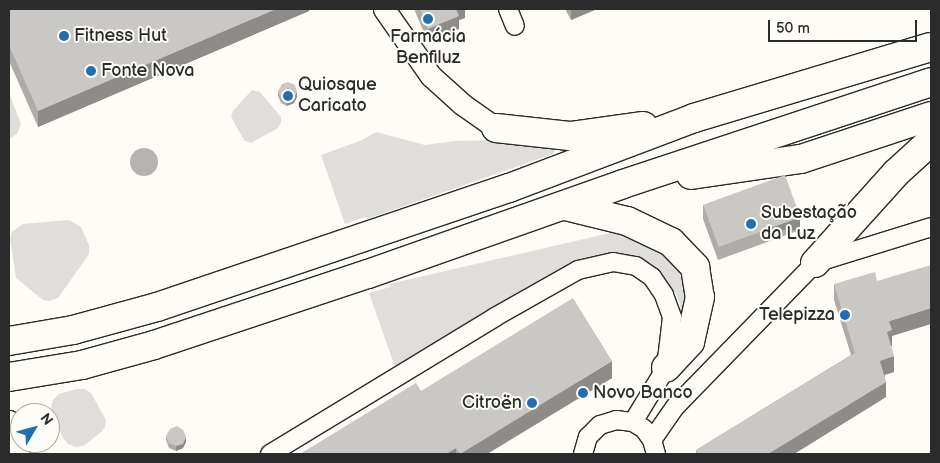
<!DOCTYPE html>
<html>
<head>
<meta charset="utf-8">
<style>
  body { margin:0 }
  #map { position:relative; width:940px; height:463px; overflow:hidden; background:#fdfcf7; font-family:"Balsamiq Sans",sans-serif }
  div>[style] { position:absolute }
  .green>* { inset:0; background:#dfdeda }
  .water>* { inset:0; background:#b5b4b1 }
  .round { border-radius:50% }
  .roads { filter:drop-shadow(1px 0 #2b2b2b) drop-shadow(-1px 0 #2b2b2b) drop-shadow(0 1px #2b2b2b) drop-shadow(0 -1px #2b2b2b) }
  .minor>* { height:18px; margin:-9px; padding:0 9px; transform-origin:9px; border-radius:9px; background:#fdfcf7 }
  .tertiary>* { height:21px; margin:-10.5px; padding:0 10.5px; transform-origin:10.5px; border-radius:10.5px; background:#fdfcf7 }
  .trunk>* { height:28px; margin:-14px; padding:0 14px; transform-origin:14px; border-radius:14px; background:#fdfcf7 }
  .wall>* { inset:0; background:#adaca9 }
  .shaded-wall>* { inset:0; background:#8d8c89; transform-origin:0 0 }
  .building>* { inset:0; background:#c9c8c4; transform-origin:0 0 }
  .dots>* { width:14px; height:14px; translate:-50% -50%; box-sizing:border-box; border:2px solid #fdfcf7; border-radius:50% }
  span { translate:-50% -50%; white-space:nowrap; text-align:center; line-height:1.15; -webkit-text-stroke:4px #fdfcf7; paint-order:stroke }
  .poi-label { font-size:18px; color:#2b2b2b }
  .left { translate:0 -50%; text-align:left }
  .right { translate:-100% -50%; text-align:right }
  .frame { position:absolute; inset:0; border:10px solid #2b2b2b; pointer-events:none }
  .north { position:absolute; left:10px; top:403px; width:50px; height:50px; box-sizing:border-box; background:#fdfcf7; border:1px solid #a9a8a5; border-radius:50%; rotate:53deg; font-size:14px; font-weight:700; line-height:20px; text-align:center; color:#2b2b2b }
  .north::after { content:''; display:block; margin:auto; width:18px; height:22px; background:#1f6fb2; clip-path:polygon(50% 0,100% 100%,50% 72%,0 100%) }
  .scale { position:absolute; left:768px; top:20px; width:149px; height:22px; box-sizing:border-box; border:2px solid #2b2b2b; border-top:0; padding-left:6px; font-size:15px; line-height:18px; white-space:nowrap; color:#2b2b2b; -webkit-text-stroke:4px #fdfcf7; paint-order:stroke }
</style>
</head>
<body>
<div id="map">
  <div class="green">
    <i style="clip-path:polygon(252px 90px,260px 92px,281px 117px,281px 122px,278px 128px,251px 143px,244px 140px,231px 117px,233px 111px)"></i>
    <i style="clip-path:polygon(9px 93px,21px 124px,17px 134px,9px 139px)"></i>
    <i style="clip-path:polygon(376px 132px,425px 145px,455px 141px,503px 140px,554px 148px,555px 150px,553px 154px,367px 219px,365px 217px,345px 224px,321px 155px,360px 141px)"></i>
    <i style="clip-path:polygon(69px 220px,81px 227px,89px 245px,89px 254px,58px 298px,49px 301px,43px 300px,16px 278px,10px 238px,12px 232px,23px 224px)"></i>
    <i style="clip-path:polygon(610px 233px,627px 233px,645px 238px,672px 260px,680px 272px,685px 289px,687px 307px,681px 324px,680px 304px,676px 294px,661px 274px,648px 264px,567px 272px,395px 367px,369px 293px,390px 287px,389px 284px)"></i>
    <i style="clip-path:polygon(77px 389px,85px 389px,91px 393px,106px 420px,105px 427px,101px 432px,85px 445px,76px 447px,68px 444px,63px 438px,51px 408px,53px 400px,59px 394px)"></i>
  </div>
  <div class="water">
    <i class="round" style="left:130px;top:148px;width:28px;height:28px"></i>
  </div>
  <div class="roads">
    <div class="minor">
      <i style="left:508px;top:9px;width:18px;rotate:68deg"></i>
      <i style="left:652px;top:440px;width:40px;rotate:-55.1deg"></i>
      <i style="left:675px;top:407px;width:201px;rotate:-45.8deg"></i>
      <i style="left:815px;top:263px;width:121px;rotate:-17.2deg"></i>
      <i style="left:270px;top:454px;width:263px;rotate:-31.3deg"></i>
      <i style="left:495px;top:317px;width:95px;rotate:-29.5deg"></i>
      <i style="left:578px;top:270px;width:36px;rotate:-13deg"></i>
      <i style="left:613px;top:262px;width:23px;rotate:10deg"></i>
      <i style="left:636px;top:266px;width:19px;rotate:35deg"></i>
      <i style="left:652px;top:277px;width:22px;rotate:56deg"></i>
      <i style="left:664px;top:295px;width:23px;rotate:70deg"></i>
      <i style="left:672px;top:317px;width:51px;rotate:96.7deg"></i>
      <i style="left:666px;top:368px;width:63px;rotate:121.4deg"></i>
      <i style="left:583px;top:454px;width:18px;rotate:-74deg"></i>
      <i style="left:588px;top:437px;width:17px;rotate:-45deg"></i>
      <i style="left:600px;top:425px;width:17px;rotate:-17deg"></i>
      <i style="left:616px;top:420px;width:17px;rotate:7deg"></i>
      <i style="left:633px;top:422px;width:13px;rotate:32deg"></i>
      <i style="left:644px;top:429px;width:14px;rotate:54deg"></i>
      <i style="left:652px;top:440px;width:15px;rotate:74deg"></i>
    </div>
    <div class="tertiary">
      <i style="left:384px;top:9px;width:82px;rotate:55deg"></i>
      <i style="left:431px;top:76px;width:42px;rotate:42.1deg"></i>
      <i style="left:462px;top:104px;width:42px;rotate:35.2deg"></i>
      <i style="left:9px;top:421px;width:34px;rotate:73deg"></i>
    </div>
    <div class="trunk">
      <i style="left:496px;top:128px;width:74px;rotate:6.2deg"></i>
      <i style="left:570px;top:136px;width:74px;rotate:-7.8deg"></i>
      <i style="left:691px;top:175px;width:111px;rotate:-8.3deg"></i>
      <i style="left:801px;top:159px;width:137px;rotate:-18.3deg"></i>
      <i style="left:565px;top:206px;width:64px;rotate:13.6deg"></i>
      <i style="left:627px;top:221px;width:49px;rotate:25.5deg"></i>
      <i style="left:671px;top:242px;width:35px;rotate:46deg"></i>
      <i style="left:695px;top:267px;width:30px;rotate:81deg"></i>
      <i style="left:700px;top:297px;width:46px;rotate:102.5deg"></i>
      <i style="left:690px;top:342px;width:35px;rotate:133deg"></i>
      <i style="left:815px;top:263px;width:121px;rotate:-48deg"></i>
      <i style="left:896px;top:173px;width:47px;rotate:-42.4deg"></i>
      <i style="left:9px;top:341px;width:65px;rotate:-9.8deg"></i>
      <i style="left:73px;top:330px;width:87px;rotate:-15.3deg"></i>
      <i style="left:157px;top:307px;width:372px;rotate:-18.7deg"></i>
      <i style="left:509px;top:188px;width:198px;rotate:-20.7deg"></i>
      <i style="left:694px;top:118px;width:247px;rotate:-16.7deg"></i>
      <i style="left:9px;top:377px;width:74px;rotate:-9.3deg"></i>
      <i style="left:82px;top:365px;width:75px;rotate:-15.5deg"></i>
      <i style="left:154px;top:345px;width:225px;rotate:-18.4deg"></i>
      <i style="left:368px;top:274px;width:270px;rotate:-19.4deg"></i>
      <i style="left:623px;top:184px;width:324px;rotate:-18.3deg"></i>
    </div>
  </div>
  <div class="wall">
    <i style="clip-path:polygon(9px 9px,309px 9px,309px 11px,38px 127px,9px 61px)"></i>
    <i style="clip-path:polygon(414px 9px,465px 9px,465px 18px,459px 20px,459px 29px,428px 42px)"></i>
    <i style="clip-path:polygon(565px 9px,597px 9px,571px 20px)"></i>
    <i style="clip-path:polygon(278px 91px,297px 97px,294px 103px,287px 106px,281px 103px,278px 96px)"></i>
    <i style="clip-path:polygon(703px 205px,800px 230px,718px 260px,703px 219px)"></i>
    <i style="clip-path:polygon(834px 284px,892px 336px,892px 346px,891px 346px,894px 372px,885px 375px,886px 397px,794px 454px,696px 454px,696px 450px,851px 355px,834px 300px)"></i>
    <i style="clip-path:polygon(612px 378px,487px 454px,300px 454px,421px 391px)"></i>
    <i style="clip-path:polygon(166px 436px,186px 442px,183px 448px,176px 451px,169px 448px,166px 440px)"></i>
  </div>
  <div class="shaded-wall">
    <i style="clip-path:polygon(276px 9px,309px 9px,309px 11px,38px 127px,38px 111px)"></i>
    <i style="clip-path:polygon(456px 9px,465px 9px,465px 18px,459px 20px,459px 29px,428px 42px,428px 29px)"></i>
    <i style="clip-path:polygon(571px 9px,597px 9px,571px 20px)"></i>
    <i style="clip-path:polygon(297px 92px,297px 97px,294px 103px,287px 106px,287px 101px)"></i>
    <i style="left:800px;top:217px;width:13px;height:87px;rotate:90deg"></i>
    <i style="clip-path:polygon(931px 308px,931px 324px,892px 336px,892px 346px,887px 347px,887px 332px,889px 321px)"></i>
    <i style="clip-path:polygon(894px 356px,894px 372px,880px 376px,880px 361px)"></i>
    <i style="clip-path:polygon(612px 361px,612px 378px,487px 454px,460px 454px)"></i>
    <i style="clip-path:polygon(886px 382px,886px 397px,794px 454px,768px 454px)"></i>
    <i style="clip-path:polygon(186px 437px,186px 442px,183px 448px,176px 451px,176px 446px)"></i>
    <i style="clip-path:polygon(456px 448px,456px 454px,446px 454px)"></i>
  </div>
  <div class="building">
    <i style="clip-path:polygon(9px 9px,276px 9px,38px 111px,9px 45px)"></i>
    <i style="clip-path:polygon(420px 9px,456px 9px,459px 16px,428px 29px)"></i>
    <i style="clip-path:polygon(288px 82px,295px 85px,297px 92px,294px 99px,287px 101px,281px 98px,278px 91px,282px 84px)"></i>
    <i style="left:785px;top:175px;width:45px;height:87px;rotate:70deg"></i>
    <i style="clip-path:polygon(931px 265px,931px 308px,889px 321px,892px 330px,887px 332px,894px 356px,880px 361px,886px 382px,768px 454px,698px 454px,696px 450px,855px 353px,834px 284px,875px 272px,877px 281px)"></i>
    <i style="clip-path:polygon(573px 298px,612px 361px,460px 454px,456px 448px,446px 454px,300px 454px,416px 383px,421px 391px)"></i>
    <i style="clip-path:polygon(177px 426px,183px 430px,186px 437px,183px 444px,176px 446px,169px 443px,166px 436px,170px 429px)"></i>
  </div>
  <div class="dots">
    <i style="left:428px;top:19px;background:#1f6fb2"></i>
    <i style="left:64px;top:36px;background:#1f6fb2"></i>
    <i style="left:91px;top:71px;background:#1f6fb2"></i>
    <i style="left:288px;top:96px;background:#1f6fb2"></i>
    <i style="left:751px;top:224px;background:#1f6fb2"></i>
    <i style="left:845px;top:315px;background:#1f6fb2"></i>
    <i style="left:583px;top:393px;background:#1f6fb2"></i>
    <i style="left:532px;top:403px;background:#1f6fb2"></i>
  </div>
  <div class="poi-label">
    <span class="left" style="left:74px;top:36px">Fitness Hut</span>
    <span style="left:428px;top:48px">Farmácia<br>Benfiluz</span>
    <span class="left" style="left:101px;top:71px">Fonte Nova</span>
    <span class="left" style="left:298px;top:96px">Quiosque<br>Caricato</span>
    <span class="left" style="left:761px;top:224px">Subestação<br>da Luz</span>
    <span class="right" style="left:835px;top:315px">Telepizza</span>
    <span class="left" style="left:593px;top:393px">Novo Banco</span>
    <span class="right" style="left:522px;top:403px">Citroën</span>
  </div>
  <div class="frame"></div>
  <div class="north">N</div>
  <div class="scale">50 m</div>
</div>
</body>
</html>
